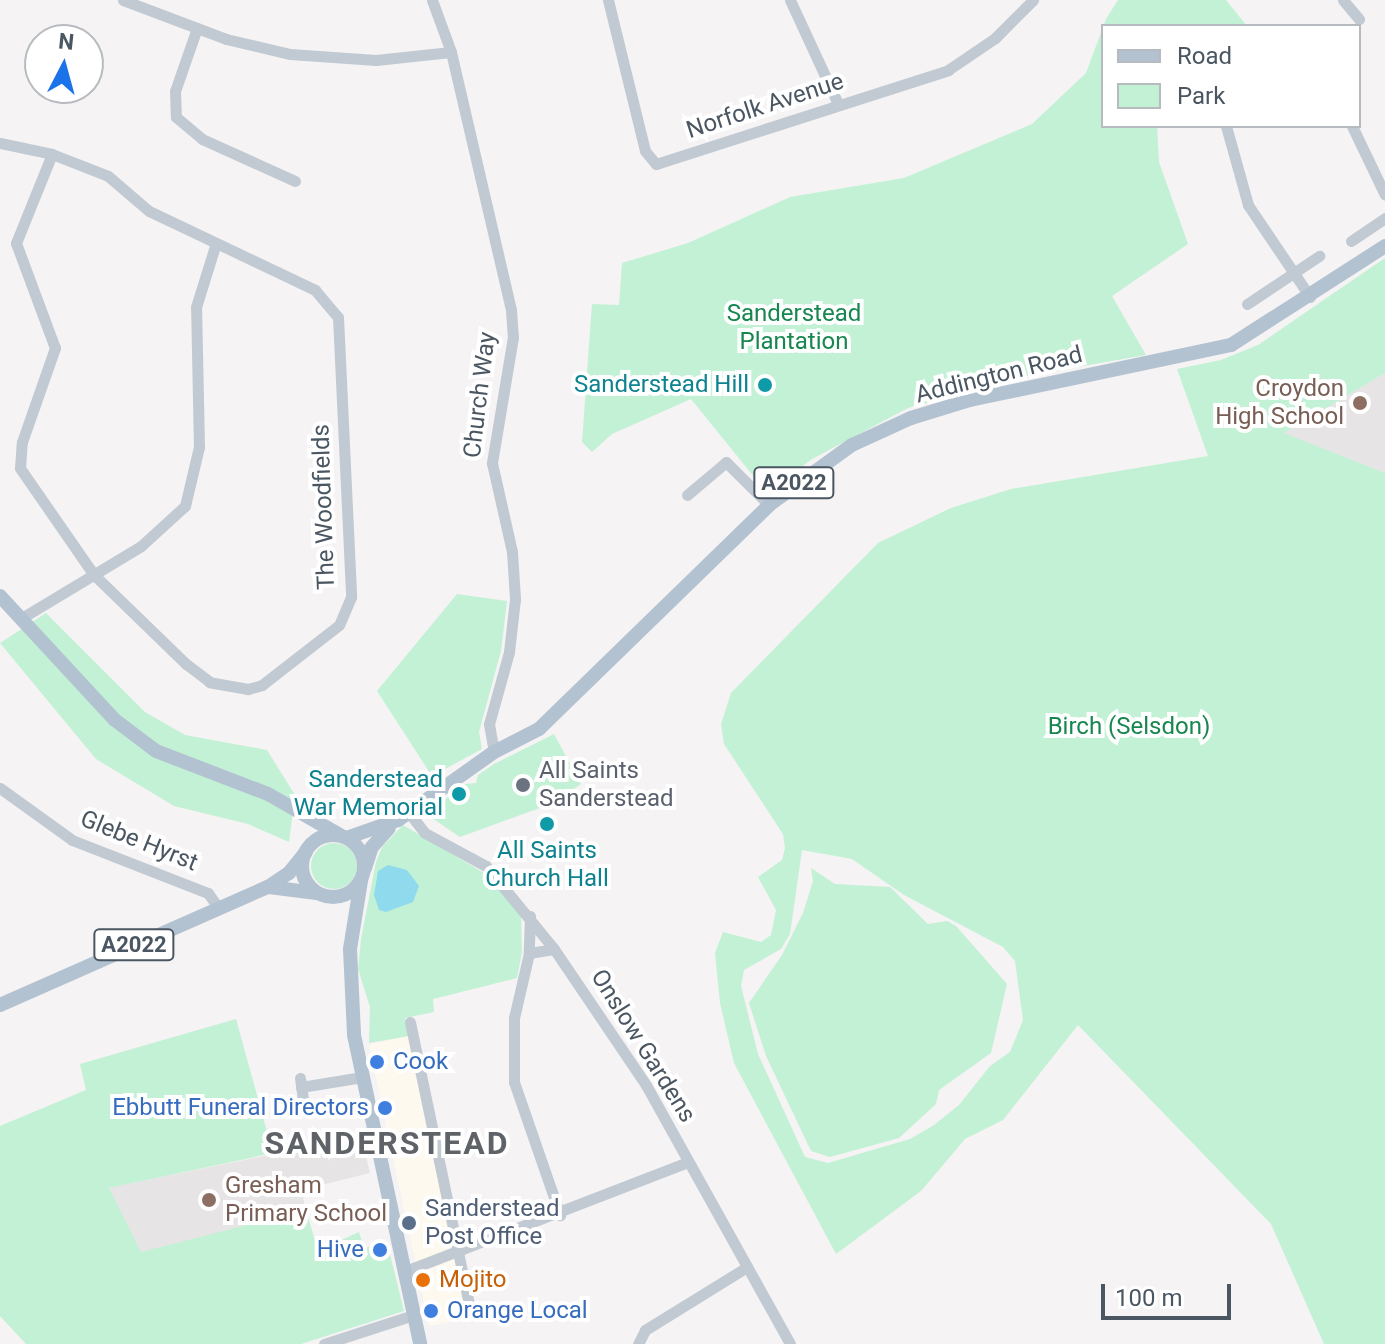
<!DOCTYPE html>
<html>
<head>
<meta charset="utf-8">
<style>
  body { margin:0 }
  #map { position:relative; width:1385px; height:1344px; overflow:hidden; background:#f5f3f3; font-family:Roboto,sans-serif }
  div>[style] { position:absolute }
  .commercial>* { inset:0; background:#fdf9ef; transform-origin:0 0 }
  .education>* { inset:0; background:#e6e4e5 }
  .green>* { inset:0; background:#c3f1d5 }
  .round { border-radius:50% }
  .water>* { inset:0; background:#90daee }
  .minor>* { height:11px; margin:-5.5px; padding:0 5.5px; transform-origin:5.5px; border-radius:5.5px; background:#c1cad2 }
  .major>* { height:14px; margin:-7px; padding:0 7px; transform-origin:7px; border-radius:7px; background:#b3c2d1 }
  .major>.ring { margin:-7px; padding:0; box-sizing:content-box; background:none; border:14px solid #b3c2d1; border-radius:50% }
  .dots>* { width:22px; height:22px; translate:-50% -50%; box-sizing:border-box; border:4px solid #fff; border-radius:50% }
  span { translate:-50% -50%; white-space:nowrap; text-align:center; line-height:1.15; -webkit-text-stroke:8px #fff; paint-order:stroke }
  .shield-label span { padding:2px 6px; background:#fff; border:2px solid; border-radius:6px; -webkit-text-stroke-width:0 }
  .shield-label { font-size:22px; color:#4a5661; font-weight:700 }
  .street-label { font-size:24px; color:#4a5661 }
  .park-label { font-size:24px; color:#17864f }
  .culture-label { font-size:24px; color:#0d838f }
  .right { translate:-100% -50%; text-align:right }
  .education-label { font-size:24px; color:#785e54 }
  .left { translate:0 -50%; text-align:left }
  .worship-label { font-size:24px; color:#5b616d }
  .shop-label { font-size:24px; color:#366cbe }
  .service-label { font-size:24px; color:#4e5e75 }
  .food-label { font-size:24px; color:#c56008 }
  .district-label { font-size:32px; color:#5f6368; font-weight:700; letter-spacing:2px }
  .legend { position:absolute; left:1101px; top:24px; width:260px; height:104px; box-sizing:border-box; background:#fff; border:2px solid #b7bbc0; margin:0; padding:10px 14px; list-style:none; font-size:24px; color:#4a5661 }
  .legend li { display:flex; align-items:center; gap:16px; height:40px }
  .legend b { width:40px; border:2px solid #b7bbc0 }
  .north { position:absolute; left:24px; top:24px; width:80px; height:80px; box-sizing:border-box; background:#fff; border:2px solid #b7bbc0; border-radius:50%; rotate:6deg; font-size:22px; font-weight:700; line-height:32px; text-align:center; color:#4a5661 }
  .north::after { content:''; display:block; margin:auto; width:28px; height:36px; background:#1a73e8; clip-path:polygon(50% 0,100% 100%,50% 72%,0 100%) }
  .scale { position:absolute; left:1101px; top:1284px; width:130px; height:36px; box-sizing:border-box; border:4px solid #4a5661; border-top:0; padding-left:10px; font-size:24px; line-height:28px; white-space:nowrap; color:#4a5661; -webkit-text-stroke:6px #fff; paint-order:stroke }
</style>
</head>
<body>
<div id="map">
  <div class="commercial">
    <i style="left:409px;top:1036px;width:288px;height:41px;rotate:78deg"></i>
  </div>
  <div class="education">
    <i style="clip-path:polygon(1385px 373px,1385px 473px,1283px 433px)"></i>
    <i style="clip-path:polygon(361px 1136px,370px 1173px,301px 1190px,306px 1210px,141px 1253px,108px 1188px)"></i>
  </div>
  <div class="green">
    <i style="clip-path:polygon(1118px 0,1226px 0,1247px 26px,1103px 26px,1103px 126px,1157px 126px,1159px 162px,1188px 244px,1112px 296px,1146px 355px,1015px 378px,908px 408px,812px 459px,767px 493px,691px 399px,612px 434px,592px 452px,582px 442px,592px 304px,619px 305px,622px 263px,688px 243px,790px 197px,904px 178px,1032px 124px,1086px 73px,1106px 19px)"></i>
    <i style="clip-path:polygon(evenodd,1385px 258px,1385px 373px,1284px 433px,1385px 473px,1385px 1344px,1324px 1344px,1271px 1224px,1078px 1025px,1003px 1120px,965px 1139px,921px 1191px,836px 1254px,734px 1063px,720px 1003px,715px 953px,723px 932px,761px 942px,771px 935px,776px 910px,758px 877px,782px 860px,785px 848px,783px 834px,724px 744px,721px 724px,731px 693px,878px 543px,951px 508px,1011px 489px,1208px 456px,1177px 369px,1221px 360px,1258px 345px,1385px 258px,802px 850px,852px 859px,904px 895px,1003px 947px,1015px 961px,1023px 1020px,1010px 1052px,990px 1066px,959px 1105px,934px 1125px,910px 1139px,828px 1163px,805px 1157px,758px 1054px,741px 986px,744px 970px,781px 949px,790px 934px,802px 850px)"></i>
    <i style="clip-path:polygon(457px 594px,507px 601px,501px 651px,479px 732px,482px 749px,432px 776px,377px 691px)"></i>
    <i style="clip-path:polygon(46px 613px,145px 712px,185px 735px,267px 750px,295px 795px,289px 842px,248px 824px,174px 806px,96px 759px,0 643px)"></i>
    <i style="clip-path:polygon(554px 734px,581px 784px,551px 804px,460px 837px,426px 814px,465px 784px,476px 783px,478px 775px,494px 764px)"></i>
    <i style="clip-path:polygon(403px 825px,484px 873px,521px 912px,522px 952px,517px 978px,433px 999px,434px 1012px,405px 1018px,409px 1036px,369px 1043px,370px 1007px,358px 969px,361px 939px,376px 862px,382px 847px)"></i>
    <i class="round" style="left:311px;top:843px;width:46px;height:46px"></i>
    <i style="clip-path:polygon(811px 868px,835px 884px,890px 887px,928px 924px,947px 921px,956px 926px,1007px 984px,991px 1053px,939px 1090px,936px 1104px,899px 1138px,830px 1157px,811px 1151px,766px 1056px,749px 1003px,782px 955px,803px 913px,813px 881px)"></i>
    <i style="clip-path:polygon(236px 1019px,273px 1153px,109px 1188px,141px 1252px,306px 1210px,318px 1251px,359px 1232px,364px 1248px,387px 1242px,404px 1311px,301px 1344px,26px 1344px,0 1316px,0 1126px,86px 1090px,80px 1064px)"></i>
  </div>
  <div class="water">
    <i style="clip-path:polygon(388px 865px,407px 870px,419px 886px,413px 902px,386px 912px,379px 910px,374px 895px,378px 871px)"></i>
  </div>
  <div class="minor">
    <i style="left:123px;top:0;width:110px;rotate:20.7deg"></i>
    <i style="left:226px;top:39px;width:66px;rotate:13.2deg"></i>
    <i style="left:290px;top:54px;width:86px;rotate:4deg"></i>
    <i style="left:376px;top:60px;width:75px;rotate:-6.1deg"></i>
    <i style="left:432px;top:0;width:55px;rotate:69.9deg"></i>
    <i style="left:451px;top:52px;width:265px;rotate:76.9deg"></i>
    <i style="left:511px;top:310px;width:27px;rotate:86deg"></i>
    <i style="left:513px;top:337px;width:128px;rotate:99.5deg"></i>
    <i style="left:492px;top:463px;width:91px;rotate:77.3deg"></i>
    <i style="left:512px;top:552px;width:47px;rotate:86.3deg"></i>
    <i style="left:515px;top:599px;width:53px;rotate:96.5deg"></i>
    <i style="left:509px;top:652px;width:75px;rotate:105.5deg"></i>
    <i style="left:489px;top:724px;width:28px;rotate:80deg"></i>
    <i style="left:608px;top:0;width:155px;rotate:76.2deg"></i>
    <i style="left:645px;top:151px;width:17px;rotate:50deg"></i>
    <i style="left:656px;top:164px;width:307px;rotate:-17.8deg"></i>
    <i style="left:948px;top:70px;width:57px;rotate:-34.2deg"></i>
    <i style="left:995px;top:38px;width:54px;rotate:-45deg"></i>
    <i style="left:790px;top:0;width:115px;rotate:65.2deg"></i>
    <i style="left:1343px;top:0;width:25px;rotate:50deg"></i>
    <i style="left:197px;top:28px;width:67px;rotate:109.2deg"></i>
    <i style="left:175px;top:91px;width:26px;rotate:88deg"></i>
    <i style="left:176px;top:117px;width:34px;rotate:40deg"></i>
    <i style="left:202px;top:139px;width:102px;rotate:24.3deg"></i>
    <i style="left:1226px;top:126px;width:82px;rotate:74.4deg"></i>
    <i style="left:1248px;top:205px;width:111px;rotate:56deg"></i>
    <i style="left:1352px;top:126px;width:76px;rotate:64.4deg"></i>
    <i style="left:0;top:143px;width:53px;rotate:11.9deg"></i>
    <i style="left:52px;top:154px;width:60px;rotate:21.4deg"></i>
    <i style="left:108px;top:176px;width:54px;rotate:40.5deg"></i>
    <i style="left:149px;top:211px;width:184px;rotate:25.4deg"></i>
    <i style="left:315px;top:290px;width:35px;rotate:50deg"></i>
    <i style="left:338px;top:317px;width:280px;rotate:87.3deg"></i>
    <i style="left:351px;top:597px;width:30px;rotate:113deg"></i>
    <i style="left:339px;top:625px;width:98px;rotate:142.1deg"></i>
    <i style="left:262px;top:685px;width:15px;rotate:164deg"></i>
    <i style="left:248px;top:689px;width:39px;rotate:-170deg"></i>
    <i style="left:210px;top:682px;width:30px;rotate:-143deg"></i>
    <i style="left:186px;top:664px;width:128px;rotate:-135.9deg"></i>
    <i style="left:94px;top:575px;width:130px;rotate:-124.7deg"></i>
    <i style="left:20px;top:468px;width:26px;rotate:-86deg"></i>
    <i style="left:22px;top:442px;width:100px;rotate:-70.7deg"></i>
    <i style="left:55px;top:348px;width:112px;rotate:-110.4deg"></i>
    <i style="left:16px;top:243px;width:96px;rotate:-68deg"></i>
    <i style="left:1351px;top:241px;width:41px;rotate:-34.1deg"></i>
    <i style="left:1247px;top:304px;width:87px;rotate:-33.7deg"></i>
    <i style="left:687px;top:495px;width:51px;rotate:-40.2deg"></i>
    <i style="left:726px;top:462px;width:61px;rotate:45deg"></i>
    <i style="left:20px;top:619px;width:141px;rotate:-31.1deg"></i>
    <i style="left:141px;top:546px;width:59px;rotate:-42.3deg"></i>
    <i style="left:185px;top:506px;width:61px;rotate:-76.7deg"></i>
    <i style="left:199px;top:447px;width:140px;rotate:-91.2deg"></i>
    <i style="left:196px;top:307px;width:64px;rotate:-72.7deg"></i>
    <i style="left:0;top:788px;width:89px;rotate:35.8deg"></i>
    <i style="left:72px;top:840px;width:146px;rotate:21.3deg"></i>
    <i style="left:208px;top:893px;width:19px;rotate:55deg"></i>
    <i style="left:410px;top:814px;width:24px;rotate:52deg"></i>
    <i style="left:425px;top:833px;width:69px;rotate:28.4deg"></i>
    <i style="left:486px;top:866px;width:107px;rotate:50.7deg"></i>
    <i style="left:554px;top:949px;width:164px;rotate:55.9deg"></i>
    <i style="left:646px;top:1085px;width:296px;rotate:60.9deg"></i>
    <i style="left:530px;top:916px;width:37px;rotate:92deg"></i>
    <i style="left:529px;top:953px;width:67px;rotate:103deg"></i>
    <i style="left:514px;top:1018px;width:64px;rotate:90deg"></i>
    <i style="left:514px;top:1082px;width:141px;rotate:70.9deg"></i>
    <i style="left:529px;top:953px;width:25px;rotate:-9deg"></i>
    <i style="left:410px;top:1022px;width:292px;rotate:78.2deg"></i>
    <i style="left:300px;top:1078px;width:21px;rotate:82deg"></i>
    <i style="left:301px;top:1087px;width:62px;rotate:-9.3deg"></i>
    <i style="left:403px;top:1272px;width:305px;rotate:-21.1deg"></i>
    <i style="left:324px;top:1344px;width:94px;rotate:-18deg"></i>
    <i style="left:638px;top:1344px;width:16px;rotate:-63deg"></i>
    <i style="left:645px;top:1330px;width:120px;rotate:-31.7deg"></i>
  </div>
  <div class="major">
    <i style="left:0;top:596px;width:169px;rotate:47.2deg"></i>
    <i style="left:115px;top:720px;width:51px;rotate:37.1deg"></i>
    <i style="left:156px;top:751px;width:120px;rotate:21deg"></i>
    <i style="left:268px;top:794px;width:83px;rotate:29.7deg"></i>
    <i class="ring" style="left:302px;top:835px;width:48px;height:48px"></i>
    <i style="left:349px;top:837px;width:52px;rotate:-19.1deg"></i>
    <i style="left:398px;top:820px;width:118px;rotate:-35.3deg"></i>
    <i style="left:494px;top:752px;width:51px;rotate:-27.1deg"></i>
    <i style="left:539px;top:729px;width:321px;rotate:-44.2deg"></i>
    <i style="left:769px;top:505px;width:102px;rotate:-35.9deg"></i>
    <i style="left:852px;top:445px;width:65px;rotate:-24.6deg"></i>
    <i style="left:911px;top:418px;width:62px;rotate:-17deg"></i>
    <i style="left:970px;top:400px;width:267px;rotate:-11.9deg"></i>
    <i style="left:1231px;top:345px;width:183px;rotate:-32.7deg"></i>
    <i style="left:365px;top:868px;width:22px;rotate:-72deg"></i>
    <i style="left:372px;top:847px;width:25px;rotate:-48deg"></i>
    <i style="left:361px;top:881px;width:69px;rotate:99.2deg"></i>
    <i style="left:350px;top:949px;width:86px;rotate:87.3deg"></i>
    <i style="left:354px;top:1035px;width:316px;rotate:77.9deg"></i>
    <i style="left:269px;top:887px;width:46px;rotate:7.4deg"></i>
    <i style="left:0;top:1005px;width:293px;rotate:-23.8deg"></i>
    <i style="left:268px;top:887px;width:25px;rotate:-34deg"></i>
    <i style="left:289px;top:873px;width:27px;rotate:-51deg"></i>
  </div>
  <div class="dots">
    <i style="left:765px;top:385px;background:#0f9aa8"></i>
    <i style="left:1360px;top:403px;background:#8d6e63"></i>
    <i style="left:523px;top:785px;background:#6b7280"></i>
    <i style="left:459px;top:794px;background:#0f9aa8"></i>
    <i style="left:547px;top:824px;background:#0f9aa8"></i>
    <i style="left:377px;top:1062px;background:#3f7fe0"></i>
    <i style="left:385px;top:1108px;background:#3f7fe0"></i>
    <i style="left:209px;top:1200px;background:#8d6e63"></i>
    <i style="left:409px;top:1223px;background:#5c6f8a"></i>
    <i style="left:380px;top:1250px;background:#3f7fe0"></i>
    <i style="left:423px;top:1280px;background:#e8710a"></i>
    <i style="left:431px;top:1311px;background:#3f7fe0"></i>
  </div>
  <div class="shield-label">
    <span style="left:794px;top:483px">A2022</span>
    <span style="left:134px;top:945px">A2022</span>
  </div>
  <div class="street-label">
    <span style="left:765px;top:106px;rotate:-18deg">Norfolk Avenue</span>
    <span style="left:999px;top:375px;rotate:-14deg">Addington Road</span>
    <span style="left:480px;top:395px;rotate:-83deg">Church Way</span>
    <span style="left:324px;top:507px;rotate:-92deg">The Woodfields</span>
    <span style="left:139px;top:841px;rotate:22deg">Glebe Hyrst</span>
    <span style="left:643px;top:1046px;rotate:58deg">Onslow Gardens</span>
  </div>
  <div class="park-label">
    <span style="left:794px;top:328px">Sanderstead<br>Plantation</span>
    <span style="left:1129px;top:727px">Birch (Selsdon)</span>
  </div>
  <div class="culture-label">
    <span class="right" style="left:749px;top:385px">Sanderstead Hill</span>
    <span class="right" style="left:443px;top:794px">Sanderstead<br>War Memorial</span>
    <span style="left:547px;top:865px">All Saints<br>Church Hall</span>
  </div>
  <div class="education-label">
    <span class="right" style="left:1344px;top:403px">Croydon<br>High School</span>
    <span class="left" style="left:225px;top:1200px">Gresham<br>Primary School</span>
  </div>
  <div class="worship-label">
    <span class="left" style="left:539px;top:785px">All Saints<br>Sanderstead</span>
  </div>
  <div class="shop-label">
    <span class="left" style="left:393px;top:1062px">Cook</span>
    <span class="right" style="left:369px;top:1108px">Ebbutt Funeral Directors</span>
    <span class="right" style="left:364px;top:1250px">Hive</span>
    <span class="left" style="left:447px;top:1311px">Orange Local</span>
  </div>
  <div class="service-label">
    <span class="left" style="left:425px;top:1223px">Sanderstead<br>Post Office</span>
  </div>
  <div class="food-label">
    <span class="left" style="left:439px;top:1280px">Mojito</span>
  </div>
  <div class="district-label">
    <span style="left:387px;top:1143px">SANDERSTEAD</span>
  </div>
  <ul class="legend">
  <li><b style="height:10px;background:#b3c2d1"></b>Road</li>
  <li><b style="height:22px;background:#c3f1d5"></b>Park</li>
  </ul>
  <div class="north">N</div>
  <div class="scale">100 m</div>
</div>
</body>
</html>
